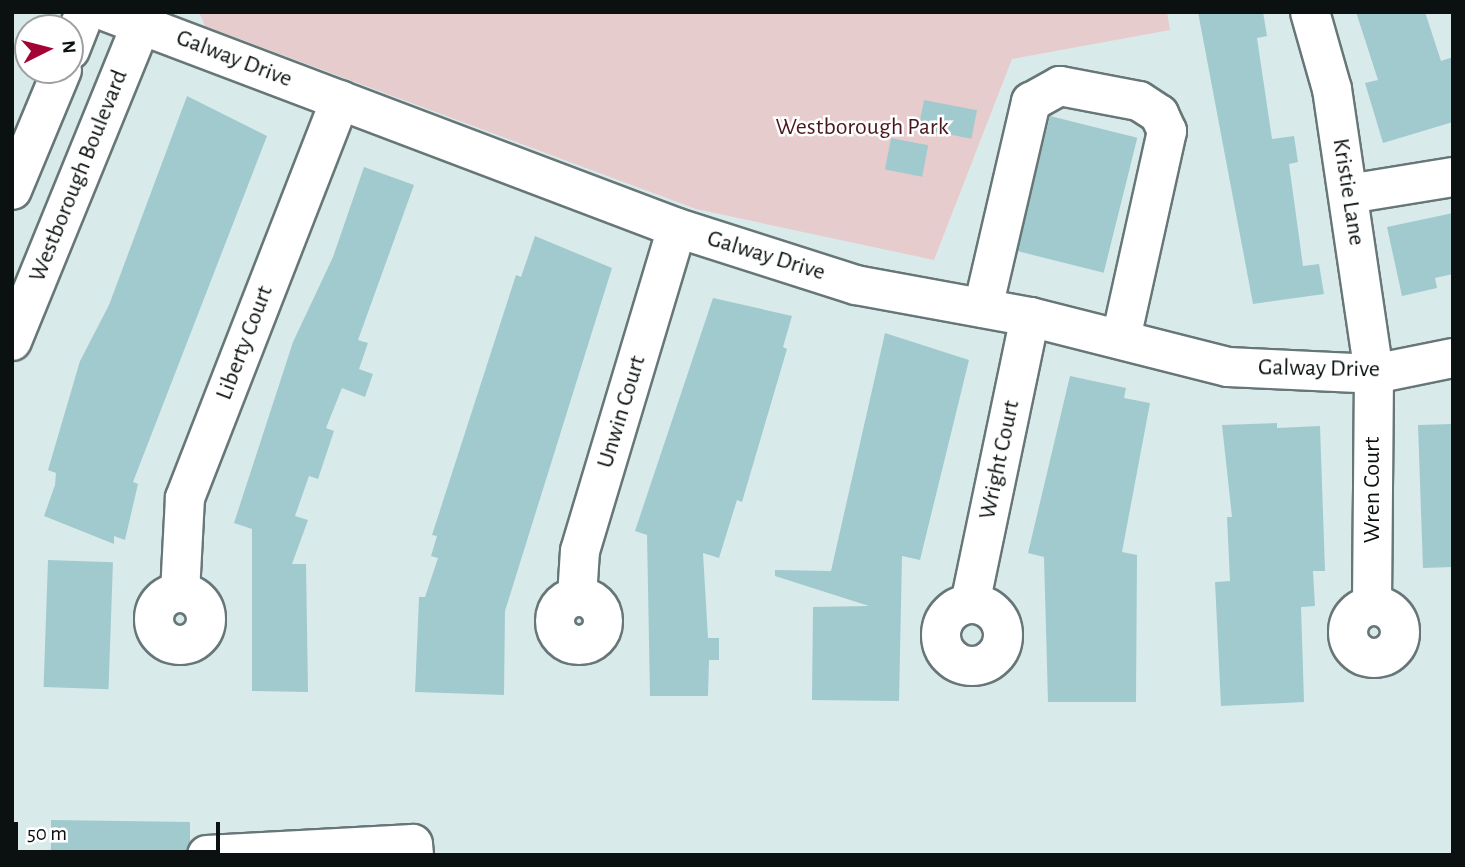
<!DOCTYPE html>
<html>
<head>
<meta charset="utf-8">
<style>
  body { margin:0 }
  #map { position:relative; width:1465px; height:867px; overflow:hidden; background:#d9eaeb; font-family:"Alegreya Sans",sans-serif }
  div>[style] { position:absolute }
  .green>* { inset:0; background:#e7cccd }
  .building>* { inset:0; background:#a1cace; transform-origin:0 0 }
  .roads { filter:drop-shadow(2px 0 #677677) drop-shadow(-2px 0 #677677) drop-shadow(0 2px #677677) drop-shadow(0 -2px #677677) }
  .minor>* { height:38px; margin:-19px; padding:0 19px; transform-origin:19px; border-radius:19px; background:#fff }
  .minor>.ring { margin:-19px; padding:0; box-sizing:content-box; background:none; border:38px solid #fff; border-radius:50% }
  .major>* { height:38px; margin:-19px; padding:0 19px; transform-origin:19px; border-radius:19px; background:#fff }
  span { translate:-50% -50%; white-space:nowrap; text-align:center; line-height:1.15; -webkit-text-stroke:5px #fff; paint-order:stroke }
  .street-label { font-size:24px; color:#0b1011 }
  .park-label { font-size:24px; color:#48181e }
  .frame { position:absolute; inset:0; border:14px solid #0b1011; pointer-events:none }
  .north { position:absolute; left:14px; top:14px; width:70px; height:70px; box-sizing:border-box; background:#fff; border:2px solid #9d9fa0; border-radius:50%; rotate:84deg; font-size:19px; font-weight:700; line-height:28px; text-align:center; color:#0b1011 }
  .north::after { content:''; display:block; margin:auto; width:24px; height:32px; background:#a30435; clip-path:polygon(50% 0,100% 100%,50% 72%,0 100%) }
  .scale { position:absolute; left:14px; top:822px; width:206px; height:32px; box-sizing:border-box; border:4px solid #0b1011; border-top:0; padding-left:9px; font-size:21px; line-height:24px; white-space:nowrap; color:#0b1011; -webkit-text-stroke:5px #fff; paint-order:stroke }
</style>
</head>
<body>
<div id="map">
  <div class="green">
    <i style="clip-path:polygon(199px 12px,1167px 12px,1170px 30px,1012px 59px,934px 260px,696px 209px,205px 26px)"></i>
  </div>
  <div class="building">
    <i style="clip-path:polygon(1198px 12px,1263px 12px,1267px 36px,1257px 38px,1272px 139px,1294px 136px,1298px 162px,1289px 164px,1303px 266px,1319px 264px,1324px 294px,1253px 304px)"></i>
    <i style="clip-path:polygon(1356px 12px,1425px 12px,1441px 61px,1453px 57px,1453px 122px,1383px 143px,1365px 83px,1378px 80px)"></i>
    <i style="clip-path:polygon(187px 96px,267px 136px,133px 482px,138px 484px,125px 540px,114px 536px,114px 544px,44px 516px,55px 485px,56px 473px,48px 470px,80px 361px,109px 305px)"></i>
    <i style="left:924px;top:100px;width:54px;height:29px;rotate:11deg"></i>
    <i style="left:1050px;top:116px;width:90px;height:139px;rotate:14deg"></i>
    <i style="left:891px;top:138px;width:38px;height:32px;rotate:11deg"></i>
    <i style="clip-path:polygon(364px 167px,414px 185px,358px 340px,368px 343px,359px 369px,373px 374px,365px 397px,342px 388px,326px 428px,334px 431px,318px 479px,309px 476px,295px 516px,308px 520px,292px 564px,306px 564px,308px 692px,252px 691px,252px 529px,234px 523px,293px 342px,333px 257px)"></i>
    <i style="clip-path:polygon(1453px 213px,1453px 274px,1435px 278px,1437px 288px,1402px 296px,1387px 227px)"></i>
    <i style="clip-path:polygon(535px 236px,612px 268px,505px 611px,504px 695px,415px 692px,419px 597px,425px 597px,438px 558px,431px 556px,437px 536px,432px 535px,516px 275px,521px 277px)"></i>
    <i style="clip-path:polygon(713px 298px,792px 316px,783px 347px,787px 349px,742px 502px,737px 500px,719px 558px,703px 553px,708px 638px,719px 638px,719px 660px,709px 660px,708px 696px,650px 696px,647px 535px,635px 531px)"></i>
    <i style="clip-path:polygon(885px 333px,969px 360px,920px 560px,902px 556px,899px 701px,812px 700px,813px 607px,869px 606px,775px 576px,775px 570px,831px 571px)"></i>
    <i style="clip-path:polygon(1070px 376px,1126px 388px,1124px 398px,1150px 403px,1122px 552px,1137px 555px,1136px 702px,1048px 702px,1044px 557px,1028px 553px)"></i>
    <i style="clip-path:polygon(1277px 423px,1277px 428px,1320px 426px,1325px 571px,1313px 571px,1315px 606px,1301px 607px,1304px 702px,1221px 706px,1215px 582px,1230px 581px,1227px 517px,1232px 517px,1222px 425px)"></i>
    <i style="clip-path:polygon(1453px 424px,1453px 567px,1423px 568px,1418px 425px)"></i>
    <i style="left:48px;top:560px;width:65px;height:127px;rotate:2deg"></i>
    <i style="clip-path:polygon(51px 820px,190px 822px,190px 842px,185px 855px,51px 855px)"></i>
  </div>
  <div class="roads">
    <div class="minor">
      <i style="left:107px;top:12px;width:610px;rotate:20.75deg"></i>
      <i style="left:677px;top:228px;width:188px;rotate:17.7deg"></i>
      <i style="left:856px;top:285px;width:177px;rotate:10.4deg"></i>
      <i style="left:1030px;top:317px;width:204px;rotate:14.2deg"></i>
      <i style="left:1228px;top:367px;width:146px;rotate:2.7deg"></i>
      <i style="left:1374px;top:374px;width:81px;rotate:-11.4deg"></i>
      <i style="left:1310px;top:12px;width:80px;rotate:74.1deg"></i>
      <i style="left:1332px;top:89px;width:288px;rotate:81.6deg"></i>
      <i style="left:1374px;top:374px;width:232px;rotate:90.5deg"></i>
      <i style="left:1349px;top:194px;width:105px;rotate:-9.3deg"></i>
      <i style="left:983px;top:308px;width:212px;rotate:-76.9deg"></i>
      <i style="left:1031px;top:102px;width:33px;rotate:-29deg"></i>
      <i style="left:1060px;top:86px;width:80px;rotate:10.8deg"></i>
      <i style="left:1139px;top:101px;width:24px;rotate:33deg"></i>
      <i style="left:1159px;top:114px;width:19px;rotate:65deg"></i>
      <i style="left:1167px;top:131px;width:213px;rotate:102.5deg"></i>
      <i class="ring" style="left:154px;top:593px;width:14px;height:14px"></i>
      <i style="left:180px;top:593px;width:95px;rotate:-87deg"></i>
      <i style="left:185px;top:498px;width:427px;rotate:-68.7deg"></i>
      <i style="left:577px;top:597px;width:46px;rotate:-86.3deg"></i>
      <i style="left:580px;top:551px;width:337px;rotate:-73.3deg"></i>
      <i class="ring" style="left:555px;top:597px;width:10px;height:10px"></i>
      <i class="ring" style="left:941px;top:604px;width:24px;height:24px"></i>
      <i style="left:970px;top:604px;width:293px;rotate:-78.2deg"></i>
      <i class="ring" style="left:1348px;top:606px;width:14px;height:14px"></i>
      <i style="left:207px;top:855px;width:206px;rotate:-3.1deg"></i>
      <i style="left:413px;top:844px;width:11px;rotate:85deg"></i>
    </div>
    <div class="major">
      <i style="left:70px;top:50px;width:41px;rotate:-68.5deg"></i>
      <i style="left:12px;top:190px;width:130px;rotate:-67.4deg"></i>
      <i style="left:12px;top:341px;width:355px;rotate:-67.8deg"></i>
    </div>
  </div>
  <div class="street-label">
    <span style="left:234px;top:59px;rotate:21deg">Galway Drive</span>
    <span style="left:79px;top:176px;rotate:-68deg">Westborough Boulevard</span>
    <span style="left:1348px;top:192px;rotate:81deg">Kristie Lane</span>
    <span style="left:766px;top:256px;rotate:17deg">Galway Drive</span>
    <span style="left:245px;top:343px;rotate:-69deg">Liberty Court</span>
    <span style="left:1319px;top:369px;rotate:1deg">Galway Drive</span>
    <span style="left:622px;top:412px;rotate:-73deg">Unwin Court</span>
    <span style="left:1000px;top:460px;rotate:-78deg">Wright Court</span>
    <span style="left:1373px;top:490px;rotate:-90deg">Wren Court</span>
  </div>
  <div class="park-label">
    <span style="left:862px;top:128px">Westborough Park</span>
  </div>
  <div class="frame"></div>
  <div class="north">N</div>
  <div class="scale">50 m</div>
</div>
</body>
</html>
